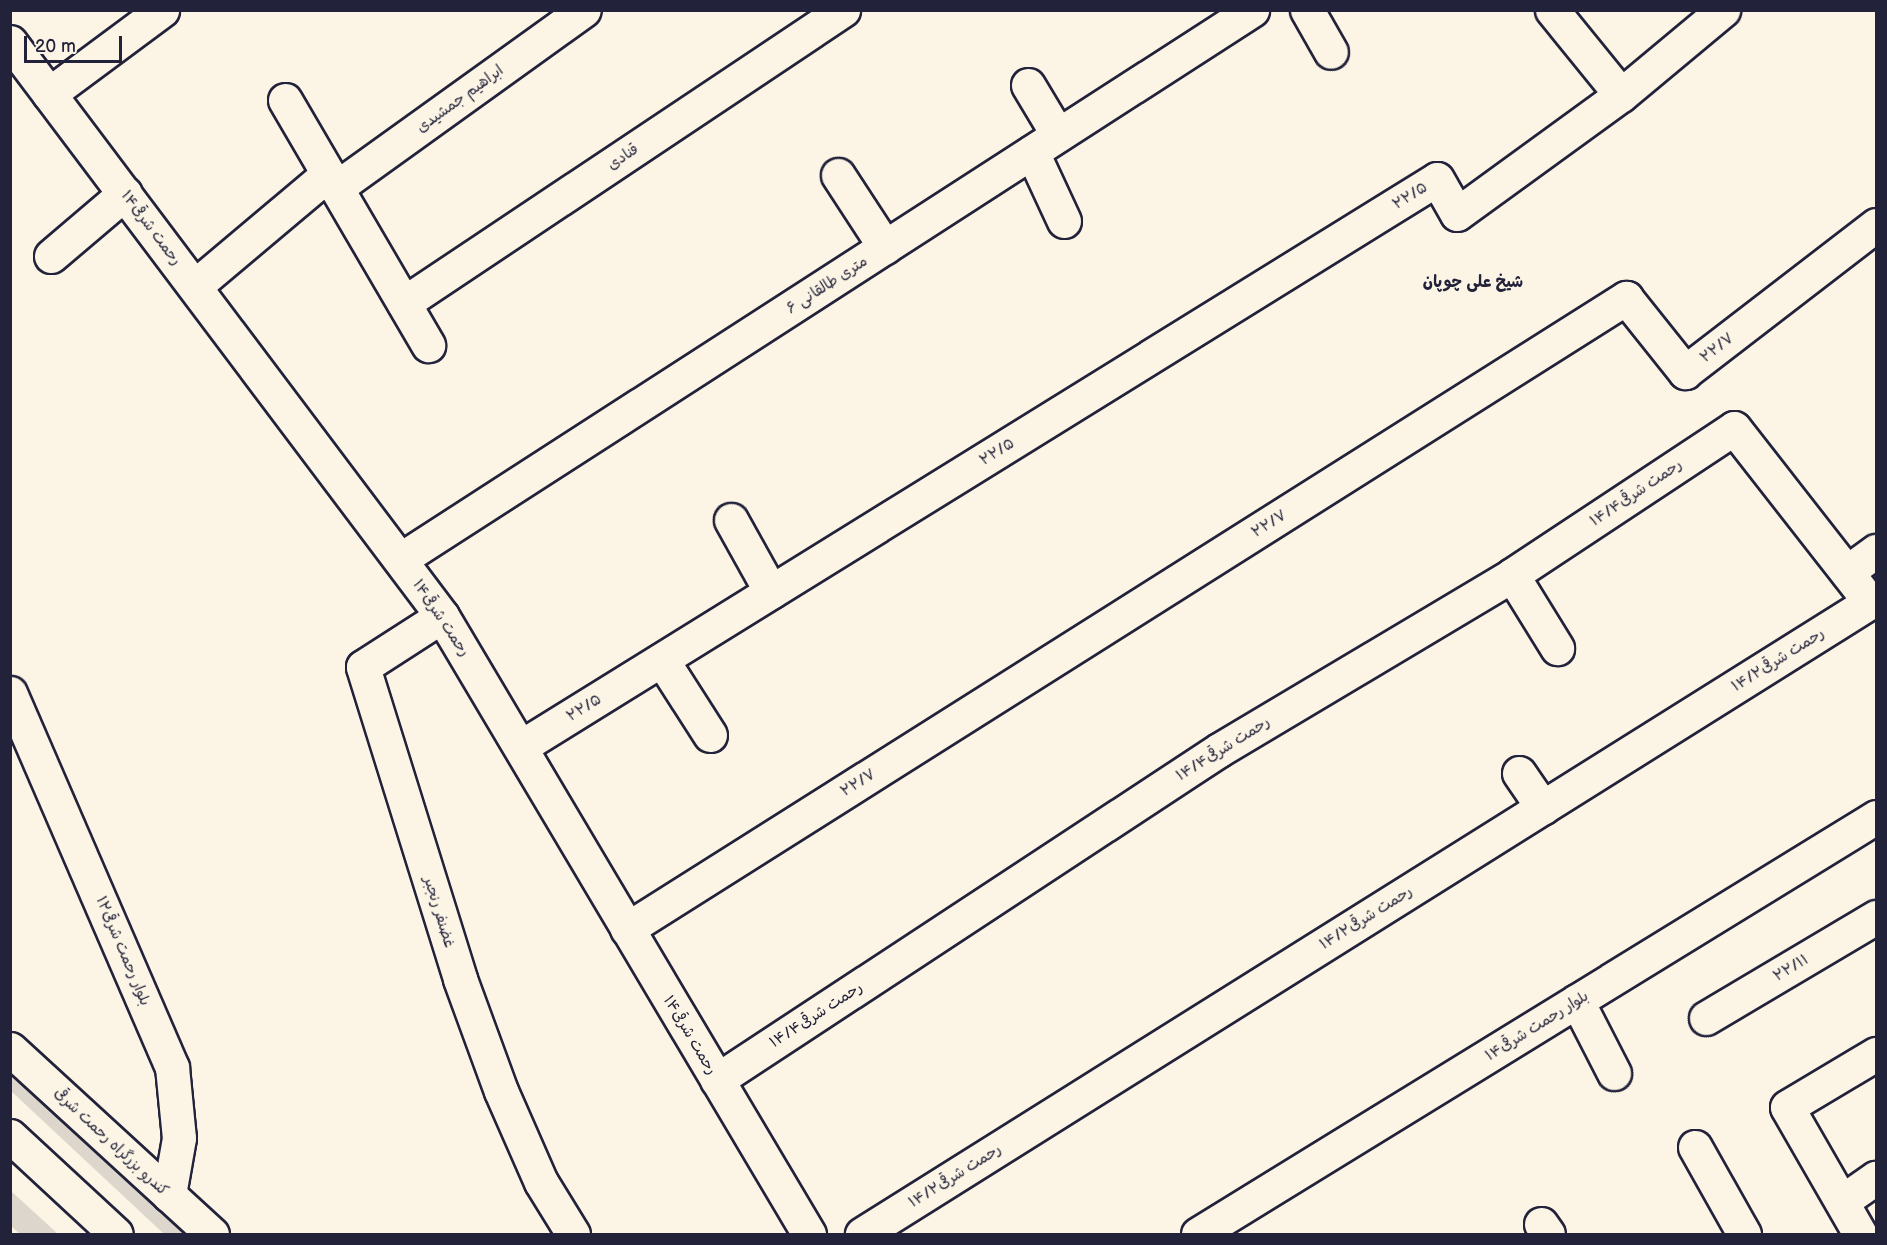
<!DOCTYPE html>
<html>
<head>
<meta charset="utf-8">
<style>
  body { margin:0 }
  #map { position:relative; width:1887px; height:1245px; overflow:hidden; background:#fcf5e5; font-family:"Balsamiq Sans","Playpen Sans Arabic",sans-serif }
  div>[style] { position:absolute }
  .green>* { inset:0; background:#dcd6cc }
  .roads { filter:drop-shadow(2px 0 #22223b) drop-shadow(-2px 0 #22223b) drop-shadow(0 2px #22223b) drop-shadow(0 -2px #22223b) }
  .minor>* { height:33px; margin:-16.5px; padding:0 16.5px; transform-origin:16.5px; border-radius:16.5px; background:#fcf5e5 }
  .major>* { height:33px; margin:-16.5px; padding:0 16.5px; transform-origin:16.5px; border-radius:16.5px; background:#fcf5e5 }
  .highway>* { height:33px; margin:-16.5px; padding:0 16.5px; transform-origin:16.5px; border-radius:16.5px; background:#fcf5e5 }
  span { translate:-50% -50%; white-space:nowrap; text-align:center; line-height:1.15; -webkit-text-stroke:5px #fcf5e5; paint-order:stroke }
  .street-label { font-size:15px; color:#22223b }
  .neighbourhood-label { font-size:16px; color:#22223b; font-weight:700 }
  .frame { position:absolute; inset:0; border:12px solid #22223b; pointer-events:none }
  .scale { position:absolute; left:24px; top:36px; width:98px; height:27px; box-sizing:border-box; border:3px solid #22223b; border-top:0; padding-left:8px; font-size:18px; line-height:21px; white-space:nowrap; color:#22223b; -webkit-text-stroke:4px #fcf5e5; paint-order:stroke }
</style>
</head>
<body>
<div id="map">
  <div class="green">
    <i style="clip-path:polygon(10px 1073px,11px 1073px,184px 1234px,164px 1234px,11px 1091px)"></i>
    <i style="clip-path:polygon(10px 1191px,11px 1191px,58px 1234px,20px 1234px,11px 1226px)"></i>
  </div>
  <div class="roads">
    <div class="minor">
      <i style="left:1307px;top:10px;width:48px;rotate:60.3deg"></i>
      <i style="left:1552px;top:10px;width:109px;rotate:50.9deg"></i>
      <i style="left:10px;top:42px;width:718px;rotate:53.03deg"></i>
      <i style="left:442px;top:616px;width:719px;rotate:59.3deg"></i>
      <i style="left:1028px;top:85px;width:58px;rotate:59deg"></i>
      <i style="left:49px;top:94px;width:141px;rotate:-36.6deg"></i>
      <i style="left:285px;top:100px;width:284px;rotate:59.7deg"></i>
      <i style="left:1032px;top:152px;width:76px;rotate:65.1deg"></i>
      <i style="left:838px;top:175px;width:86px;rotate:56.9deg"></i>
      <i style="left:336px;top:188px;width:305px;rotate:-35.7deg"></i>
      <i style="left:51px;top:256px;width:97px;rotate:-40.4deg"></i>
      <i style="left:195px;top:286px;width:174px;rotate:-40.1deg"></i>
      <i style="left:404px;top:303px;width:528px;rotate:-33.72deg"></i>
      <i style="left:731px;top:520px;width:82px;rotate:60.9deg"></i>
      <i style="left:401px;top:559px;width:1013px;rotate:-32.83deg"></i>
      <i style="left:1847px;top:572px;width:36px;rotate:-36deg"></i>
      <i style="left:1512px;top:575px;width:86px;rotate:58.3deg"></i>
      <i style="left:442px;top:616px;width:94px;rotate:147.2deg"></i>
      <i style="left:363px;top:667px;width:327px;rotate:72.7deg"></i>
      <i style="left:460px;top:979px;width:119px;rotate:69.9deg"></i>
      <i style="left:501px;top:1091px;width:99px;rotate:66.3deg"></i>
      <i style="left:541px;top:1182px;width:61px;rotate:58.4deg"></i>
      <i style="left:662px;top:660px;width:89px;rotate:57.4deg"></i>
      <i style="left:10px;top:693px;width:408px;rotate:66.6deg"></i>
      <i style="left:172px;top:1067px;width:71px;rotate:84.4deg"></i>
      <i style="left:179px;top:1138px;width:58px;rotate:100deg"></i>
      <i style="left:522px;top:746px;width:1076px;rotate:-31.79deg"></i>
      <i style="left:1437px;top:179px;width:40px;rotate:60.3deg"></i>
      <i style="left:1457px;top:214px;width:203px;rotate:-36deg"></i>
      <i style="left:1621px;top:95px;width:133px;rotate:-39.8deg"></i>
      <i style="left:1519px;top:773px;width:42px;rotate:55.6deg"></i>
      <i style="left:627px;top:929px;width:1182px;rotate:-32.28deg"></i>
      <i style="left:1626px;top:298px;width:95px;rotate:51.4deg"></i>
      <i style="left:1685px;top:372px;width:241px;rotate:-37.6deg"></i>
      <i style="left:1577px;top:1001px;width:81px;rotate:62.8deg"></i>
      <i style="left:1706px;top:1018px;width:198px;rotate:-30.7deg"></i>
      <i style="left:717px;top:1080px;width:601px;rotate:-33.32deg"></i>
      <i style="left:1219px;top:750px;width:341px;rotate:-30.8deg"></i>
      <i style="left:1512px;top:575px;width:266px;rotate:-33.5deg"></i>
      <i style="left:1734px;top:428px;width:221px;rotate:52deg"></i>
      <i style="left:1870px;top:602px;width:1190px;rotate:147.91deg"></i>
      <i style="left:1695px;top:1147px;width:100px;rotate:60.6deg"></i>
      <i style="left:1844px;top:1200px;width:39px;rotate:-35deg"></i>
      <i style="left:1541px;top:1224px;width:12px;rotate:55deg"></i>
      <i style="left:1198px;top:1234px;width:796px;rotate:-31.59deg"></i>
      <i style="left:1860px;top:1234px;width:146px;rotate:-119.9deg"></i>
      <i style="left:1787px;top:1107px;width:104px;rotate:-30.8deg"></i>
    </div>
    <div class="major">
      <i style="left:10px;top:1049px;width:274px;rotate:42.5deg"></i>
    </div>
    <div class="highway">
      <i style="left:10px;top:1136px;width:144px;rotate:42.8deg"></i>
    </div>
  </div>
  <div class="street-label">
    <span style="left:460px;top:99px;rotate:-36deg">ابراهیم جمشیدی</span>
    <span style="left:623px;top:157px;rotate:-34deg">قنادی</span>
    <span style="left:1410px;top:196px;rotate:-32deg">۲۲/۵</span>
    <span style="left:151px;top:228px;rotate:53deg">۱۴رحمت شرقی</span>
    <span style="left:827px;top:285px;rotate:-33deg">۶ متری طالقانی</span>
    <span style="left:1717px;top:348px;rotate:-38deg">۲۲/۷</span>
    <span style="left:997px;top:452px;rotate:-32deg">۲۲/۵</span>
    <span style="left:1636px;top:493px;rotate:-34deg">۱۴/۴رحمت شرقی</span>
    <span style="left:1269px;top:524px;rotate:-32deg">۲۲/۷</span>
    <span style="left:441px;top:618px;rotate:56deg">۱۴رحمت شرقی</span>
    <span style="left:1778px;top:660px;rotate:-32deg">۱۴/۲رحمت شرقی</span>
    <span style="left:584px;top:708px;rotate:-32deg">۲۲/۵</span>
    <span style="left:1223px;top:749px;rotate:-32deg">۱۴/۴رحمت شرقی</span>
    <span style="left:858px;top:783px;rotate:-32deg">۲۲/۷</span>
    <span style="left:439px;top:912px;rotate:73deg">غضنفر رنجبر</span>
    <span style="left:1366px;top:918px;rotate:-32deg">۱۴/۲رحمت شرقی</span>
    <span style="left:123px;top:951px;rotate:67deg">بلوار رحمت شرقی۱۲</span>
    <span style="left:1791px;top:968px;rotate:-31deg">۲۲/۱۱</span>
    <span style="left:816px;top:1015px;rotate:-33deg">۱۴/۴رحمت شرقی</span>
    <span style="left:1537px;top:1026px;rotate:-32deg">بلوار رحمت شرقی۱۴</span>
    <span style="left:690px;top:1035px;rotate:59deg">۱۴رحمت شرقی</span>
    <span style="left:111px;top:1142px;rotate:43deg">کندرو بزرگراه رحمت شرقی</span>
    <span style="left:955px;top:1176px;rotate:-32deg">۱۴/۲رحمت شرقی</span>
  </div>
  <div class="neighbourhood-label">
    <span style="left:1473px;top:283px">شیخ علی چوپان</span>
  </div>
  <div class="frame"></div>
  <div class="scale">20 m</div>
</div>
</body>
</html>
